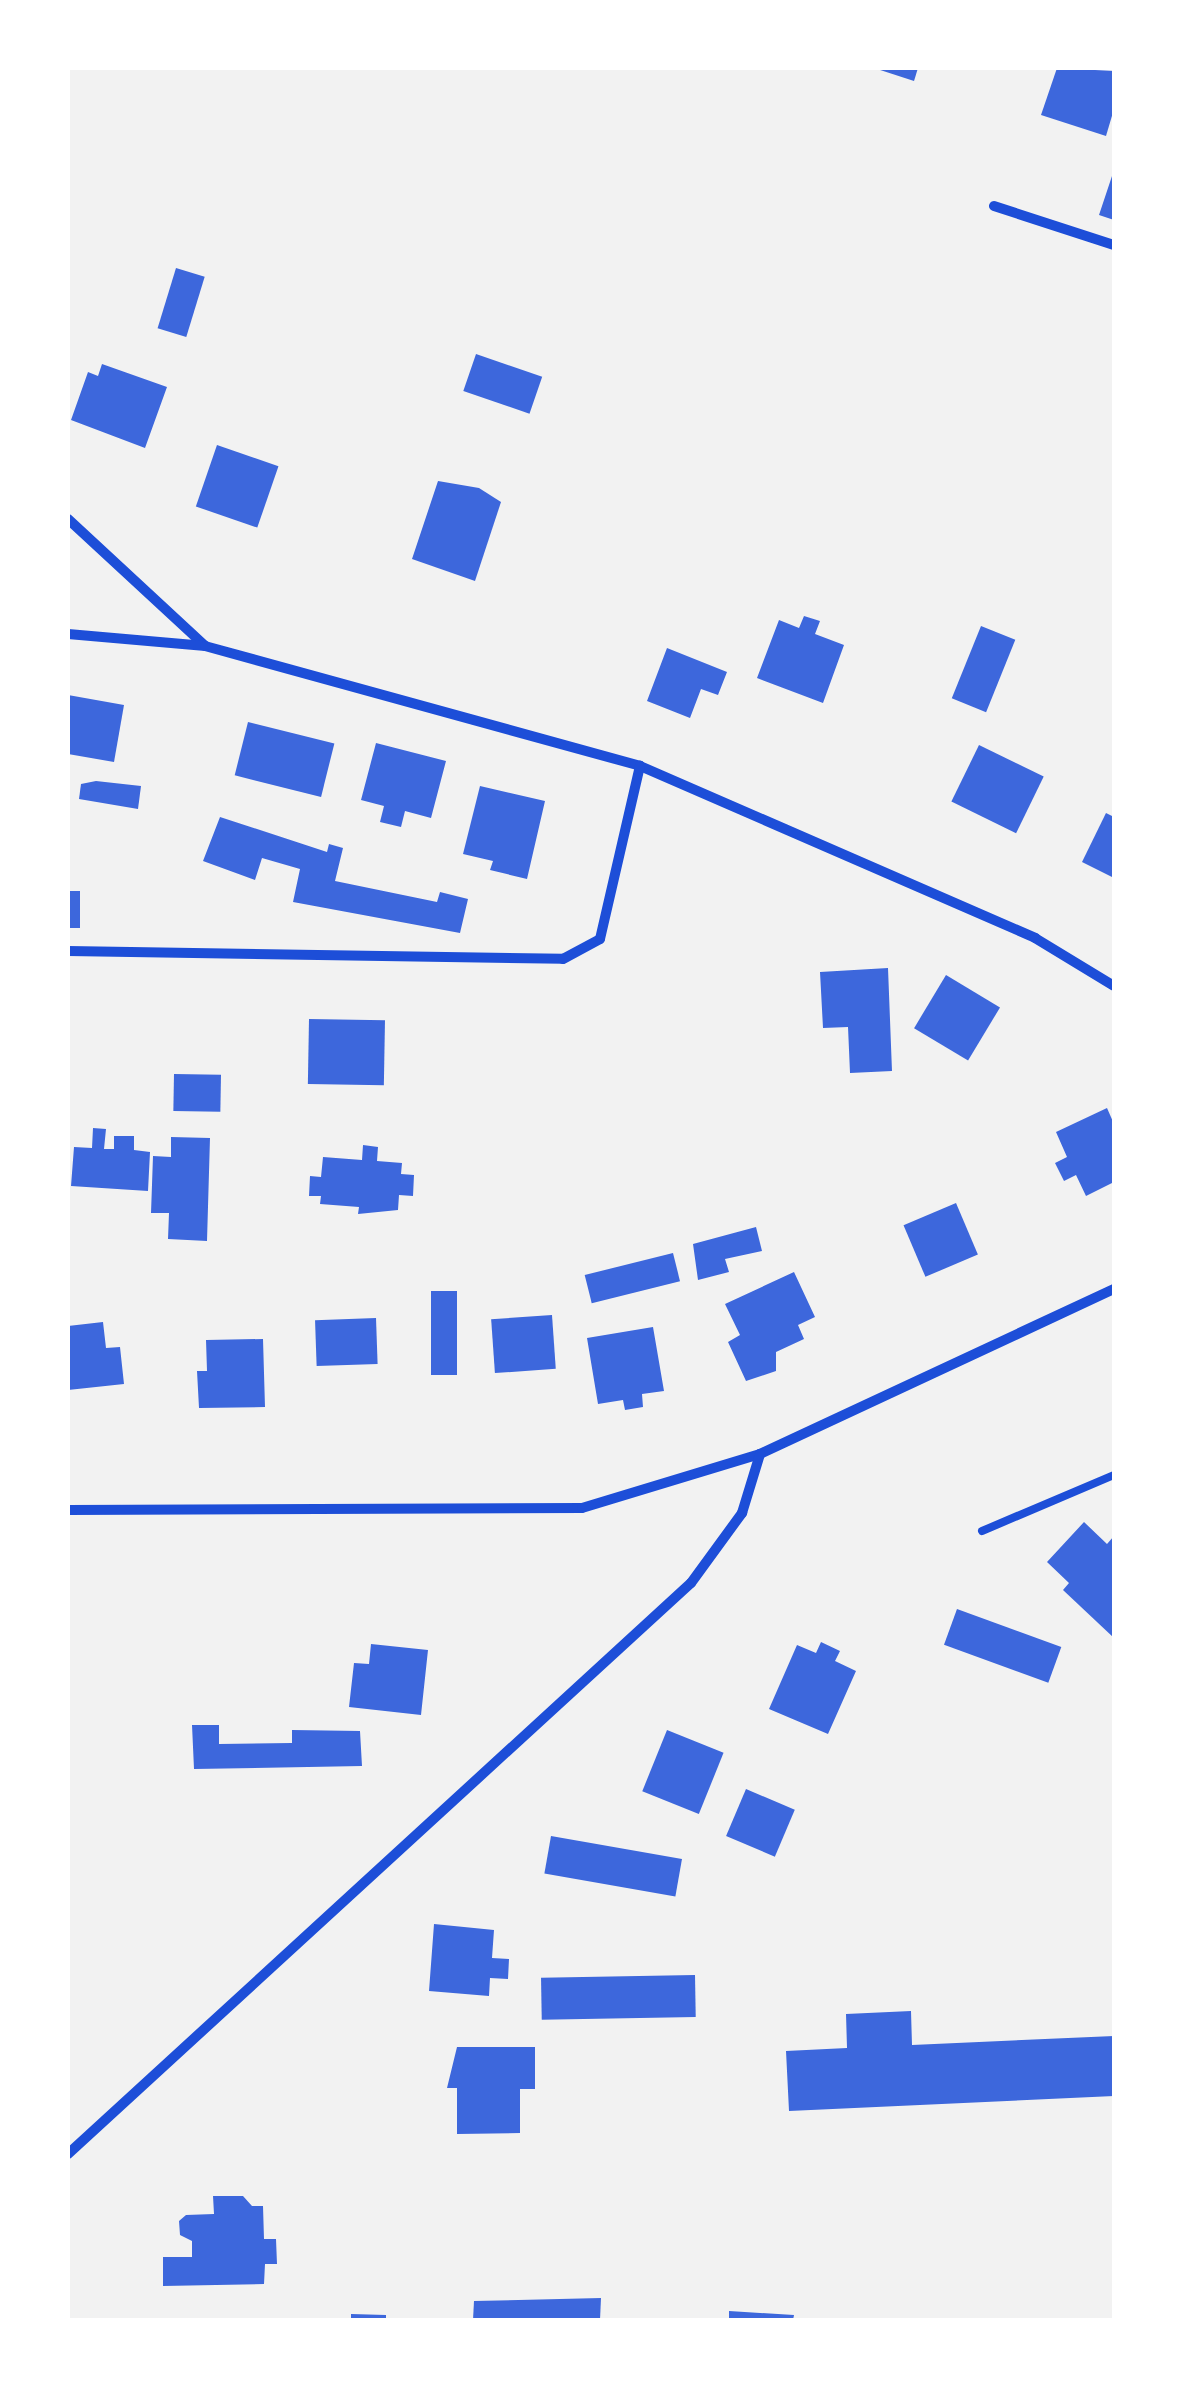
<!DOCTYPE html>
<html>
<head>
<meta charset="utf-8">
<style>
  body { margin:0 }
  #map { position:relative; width:1182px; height:2388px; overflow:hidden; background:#f2f2f2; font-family:"Sofia Sans Condensed",sans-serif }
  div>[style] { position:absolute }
  .building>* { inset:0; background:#3d67dc; transform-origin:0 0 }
  .service>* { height:8px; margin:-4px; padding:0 4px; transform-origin:4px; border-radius:4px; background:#1d4ed8 }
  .minor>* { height:10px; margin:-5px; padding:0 5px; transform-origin:5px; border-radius:5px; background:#1d4ed8 }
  span { translate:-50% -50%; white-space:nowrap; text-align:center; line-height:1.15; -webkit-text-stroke:8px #fff; paint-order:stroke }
  .frame { position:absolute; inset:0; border:70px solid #fff; pointer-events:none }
</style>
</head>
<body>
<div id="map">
  <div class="building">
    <i style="clip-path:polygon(874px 68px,918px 68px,914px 81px)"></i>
    <i style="clip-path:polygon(1057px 68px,1114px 71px,1114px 109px,1106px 136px,1041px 115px)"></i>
    <i style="clip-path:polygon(1114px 170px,1114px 220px,1099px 215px)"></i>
    <i style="left:176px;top:268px;width:30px;height:63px;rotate:17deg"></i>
    <i style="left:476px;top:354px;width:70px;height:39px;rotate:19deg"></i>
    <i style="clip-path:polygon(102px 364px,167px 387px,145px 448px,71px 420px,88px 372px,98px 376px)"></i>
    <i style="left:217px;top:445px;width:65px;height:65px;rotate:19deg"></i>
    <i style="clip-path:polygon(438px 481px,479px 488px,501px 502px,475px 581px,412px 559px)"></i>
    <i style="clip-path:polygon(804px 616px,820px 621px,815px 634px,844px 645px,823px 703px,757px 678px,779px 620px,799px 628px)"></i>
    <i style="left:981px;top:626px;width:37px;height:78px;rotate:22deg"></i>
    <i style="clip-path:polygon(667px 648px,727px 672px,718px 695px,701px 689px,690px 718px,647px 701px)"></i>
    <i style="clip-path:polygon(68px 695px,124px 705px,114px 762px,68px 754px)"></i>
    <i style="left:248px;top:722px;width:89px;height:55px;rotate:14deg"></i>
    <i style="clip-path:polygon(376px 743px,446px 761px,431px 818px,405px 811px,401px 827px,380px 822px,384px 806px,361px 800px)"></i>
    <i style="left:979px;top:745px;width:72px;height:63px;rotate:26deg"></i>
    <i style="clip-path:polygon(96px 781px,141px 786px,138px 809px,79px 799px,81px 784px)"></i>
    <i style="clip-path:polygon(480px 786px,545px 801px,527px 879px,490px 870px,493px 861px,463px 854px)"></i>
    <i style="clip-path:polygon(1106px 813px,1114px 817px,1114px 878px,1082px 862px)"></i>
    <i style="clip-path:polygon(220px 817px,327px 852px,329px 844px,343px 848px,335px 881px,437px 902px,440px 892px,468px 899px,460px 933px,293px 902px,300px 869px,262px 858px,255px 880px,203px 861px)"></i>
    <i style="left:68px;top:891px;width:12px;height:37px"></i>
    <i style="clip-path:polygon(888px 968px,892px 1071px,850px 1073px,848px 1027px,823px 1028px,820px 972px)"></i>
    <i style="left:946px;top:975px;width:63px;height:62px;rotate:31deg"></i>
    <i style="left:309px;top:1019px;width:76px;height:65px;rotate:1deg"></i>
    <i style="left:174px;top:1074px;width:47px;height:37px;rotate:1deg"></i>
    <i style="clip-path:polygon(1107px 1108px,1114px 1124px,1114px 1182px,1086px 1196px,1076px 1175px,1064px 1181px,1055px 1163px,1067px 1157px,1056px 1132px)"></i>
    <i style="clip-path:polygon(93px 1128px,106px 1129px,104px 1149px,114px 1149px,114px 1136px,134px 1136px,134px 1150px,150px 1152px,148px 1191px,71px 1186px,74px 1147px,92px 1148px)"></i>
    <i style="clip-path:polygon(171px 1137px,210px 1138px,207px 1241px,168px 1239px,169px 1213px,151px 1213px,153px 1156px,171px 1157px)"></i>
    <i style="clip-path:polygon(363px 1145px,378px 1147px,377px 1161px,402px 1163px,401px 1174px,414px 1175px,413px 1196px,399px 1195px,398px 1210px,358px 1214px,359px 1207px,320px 1204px,321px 1196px,309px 1196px,310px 1176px,321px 1177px,323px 1157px,362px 1160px)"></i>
    <i style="left:956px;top:1203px;width:56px;height:57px;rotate:67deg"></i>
    <i style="clip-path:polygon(756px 1227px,762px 1251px,725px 1259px,729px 1272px,698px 1280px,693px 1244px)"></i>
    <i style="left:673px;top:1253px;width:29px;height:91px;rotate:76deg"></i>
    <i style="clip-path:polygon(794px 1272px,815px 1317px,798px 1325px,804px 1339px,776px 1352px,776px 1371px,746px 1381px,728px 1342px,740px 1335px,725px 1304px)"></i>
    <i style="left:431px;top:1291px;width:26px;height:84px"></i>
    <i style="left:552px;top:1315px;width:54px;height:61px;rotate:86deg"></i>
    <i style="left:376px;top:1318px;width:46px;height:61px;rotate:88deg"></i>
    <i style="clip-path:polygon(103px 1322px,106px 1348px,120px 1347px,124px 1384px,68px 1390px,68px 1326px)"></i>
    <i style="clip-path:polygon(653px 1327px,664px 1391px,642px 1394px,643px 1407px,625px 1410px,623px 1400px,598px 1404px,587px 1338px)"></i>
    <i style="clip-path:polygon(263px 1339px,265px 1407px,199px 1408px,197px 1371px,207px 1371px,206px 1340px)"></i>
    <i style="clip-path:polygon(1084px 1522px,1107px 1544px,1114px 1536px,1114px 1638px,1063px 1590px,1069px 1583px,1047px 1562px)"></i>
    <i style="left:957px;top:1609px;width:111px;height:38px;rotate:20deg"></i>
    <i style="clip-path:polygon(821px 1642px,840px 1651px,835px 1661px,856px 1671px,828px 1734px,769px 1709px,797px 1645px,816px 1653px)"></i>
    <i style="clip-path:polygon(371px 1644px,428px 1650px,421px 1715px,349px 1707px,354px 1663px,369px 1664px)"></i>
    <i style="clip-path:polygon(192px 1725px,219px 1725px,219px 1744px,292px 1743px,292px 1730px,360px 1731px,362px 1766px,194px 1769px)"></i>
    <i style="left:667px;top:1730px;width:61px;height:66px;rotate:22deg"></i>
    <i style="left:746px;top:1789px;width:53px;height:51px;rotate:23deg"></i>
    <i style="left:551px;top:1836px;width:133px;height:38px;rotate:10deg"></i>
    <i style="clip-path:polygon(434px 1924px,494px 1930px,492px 1958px,509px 1959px,508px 1979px,490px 1978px,489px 1996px,429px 1991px)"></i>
    <i style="left:695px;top:1975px;width:42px;height:154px;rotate:89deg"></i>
    <i style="clip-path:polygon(911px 2011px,912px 2045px,1114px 2036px,1114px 2096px,789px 2111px,786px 2051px,847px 2048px,846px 2014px)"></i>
    <i style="clip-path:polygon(457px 2047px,535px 2047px,535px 2089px,520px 2089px,520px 2133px,457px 2134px,457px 2088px,447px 2088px)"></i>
    <i style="clip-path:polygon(213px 2196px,243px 2196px,252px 2206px,263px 2206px,264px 2239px,276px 2239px,277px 2264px,265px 2264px,264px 2284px,163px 2286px,163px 2257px,192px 2257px,192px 2241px,180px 2235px,179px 2221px,186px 2215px,214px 2214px)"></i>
    <i style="clip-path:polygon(601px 2298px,600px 2320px,473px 2320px,474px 2301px)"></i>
    <i style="clip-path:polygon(729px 2311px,794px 2315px,793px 2320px,729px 2320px)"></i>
    <i style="clip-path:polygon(351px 2314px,386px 2315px,386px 2320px,351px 2320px)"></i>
  </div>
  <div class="service">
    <i style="left:982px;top:1531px;width:143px;rotate:-23deg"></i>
  </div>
  <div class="minor">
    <i style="left:994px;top:206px;width:126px;rotate:18deg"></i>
    <i style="left:68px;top:519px;width:185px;rotate:42.8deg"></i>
    <i style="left:68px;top:634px;width:138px;rotate:5deg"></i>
    <i style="left:205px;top:646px;width:451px;rotate:15.4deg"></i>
    <i style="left:640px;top:766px;width:431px;rotate:23.5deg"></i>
    <i style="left:1035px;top:938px;width:92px;rotate:31.3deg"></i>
    <i style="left:68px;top:951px;width:495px;rotate:0.9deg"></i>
    <i style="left:563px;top:959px;width:42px;rotate:-28.4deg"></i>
    <i style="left:600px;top:939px;width:178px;rotate:-77deg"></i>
    <i style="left:68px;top:1510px;width:514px;rotate:-0.22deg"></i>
    <i style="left:582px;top:1508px;width:186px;rotate:-16.9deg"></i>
    <i style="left:760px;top:1454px;width:391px;rotate:-25deg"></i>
    <i style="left:68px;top:2154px;width:845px;rotate:-42.51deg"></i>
    <i style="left:691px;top:1583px;width:87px;rotate:-53.9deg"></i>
    <i style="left:742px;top:1513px;width:62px;rotate:-73deg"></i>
  </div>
  <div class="frame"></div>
</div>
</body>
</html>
